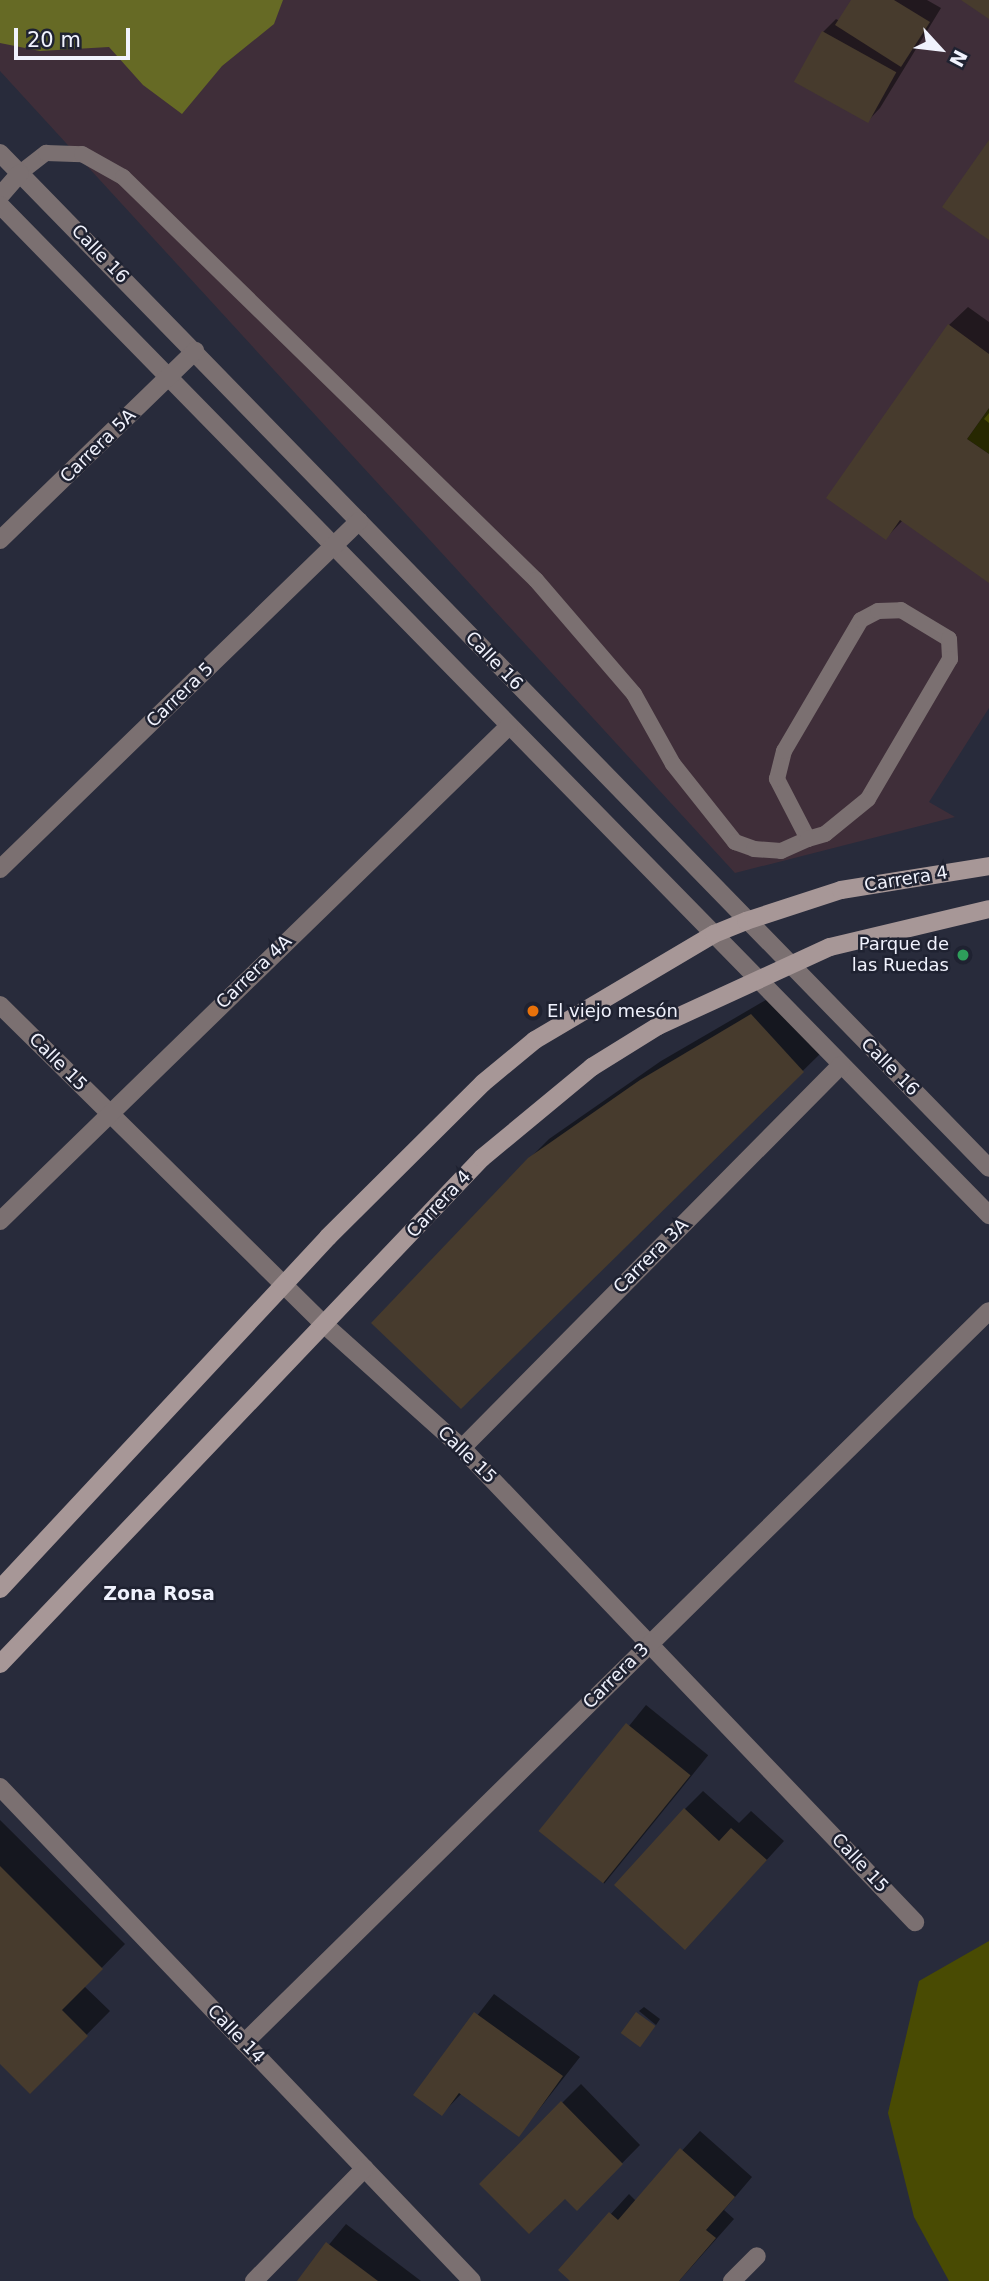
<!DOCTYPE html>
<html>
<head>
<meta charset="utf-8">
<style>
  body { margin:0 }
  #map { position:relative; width:989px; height:2281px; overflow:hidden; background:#282b3b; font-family:"DejaVu Sans",sans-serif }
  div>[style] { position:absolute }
  .industrial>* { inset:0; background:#3f2e39 }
  .green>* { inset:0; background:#494b03 }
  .forest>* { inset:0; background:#666a25 }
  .shadow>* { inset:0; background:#0007; transform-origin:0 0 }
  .building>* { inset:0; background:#473b2d; transform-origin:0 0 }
  .service>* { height:16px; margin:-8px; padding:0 8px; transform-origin:8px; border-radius:8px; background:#7b7071 }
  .minor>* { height:18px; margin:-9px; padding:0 9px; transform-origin:9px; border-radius:9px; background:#7b7071 }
  .secondary>* { height:18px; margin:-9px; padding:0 9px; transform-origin:9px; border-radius:9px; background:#a79797 }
  .dots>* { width:19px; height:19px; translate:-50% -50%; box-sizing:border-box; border:4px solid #1f2231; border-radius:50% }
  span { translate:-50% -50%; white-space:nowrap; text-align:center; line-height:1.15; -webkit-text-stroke:5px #1f2231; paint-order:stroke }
  .street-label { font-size:18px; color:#f0f2fd }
  .poi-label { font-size:18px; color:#f0f2fd }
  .right { translate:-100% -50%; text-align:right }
  .left { translate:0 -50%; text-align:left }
  .neighbourhood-label { font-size:19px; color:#f0f2fd; font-weight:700 }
  .north { position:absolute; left:905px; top:14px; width:70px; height:70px; -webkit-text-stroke:5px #1f2231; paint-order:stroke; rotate:117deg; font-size:19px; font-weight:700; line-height:28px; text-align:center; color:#f0f2fd }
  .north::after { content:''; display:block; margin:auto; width:24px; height:32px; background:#f0f2fd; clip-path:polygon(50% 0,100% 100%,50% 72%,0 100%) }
  .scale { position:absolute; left:14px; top:28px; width:116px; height:32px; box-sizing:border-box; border:4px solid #f0f2fd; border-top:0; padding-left:9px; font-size:21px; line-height:24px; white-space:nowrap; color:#f0f2fd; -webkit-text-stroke:5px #1f2231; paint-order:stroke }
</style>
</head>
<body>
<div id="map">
  <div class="industrial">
    <i style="clip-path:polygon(0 0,989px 0,989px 708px,929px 802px,955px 817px,735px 873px,0 71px)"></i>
  </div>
  <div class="green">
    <i style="clip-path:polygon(989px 408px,989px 454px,967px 439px)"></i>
    <i style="clip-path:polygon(989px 1941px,989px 2281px,949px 2281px,914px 2217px,888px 2113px,919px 1981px)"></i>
  </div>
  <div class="forest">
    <i style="clip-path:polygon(0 0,283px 0,274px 24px,222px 66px,182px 114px,143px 85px,109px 47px,40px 51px,0 43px)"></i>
  </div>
  <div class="shadow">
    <i style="clip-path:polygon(853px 0,927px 0,941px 8px,880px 108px,868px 121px,823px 32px,836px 19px,840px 21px)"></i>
    <i style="clip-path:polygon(968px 307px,989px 322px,989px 413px,984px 419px,989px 423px,989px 581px,903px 520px,886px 538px,949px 325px)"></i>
    <i style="clip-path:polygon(771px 997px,822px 1052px,461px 1406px,529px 1159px,549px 1139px,661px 1061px)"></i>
    <i style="left:646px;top:1705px;width:80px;height:165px;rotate:39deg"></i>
    <i style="clip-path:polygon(703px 1791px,739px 1823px,751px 1811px,784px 1841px,703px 1929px,685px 1809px)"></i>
    <i style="clip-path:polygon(0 1820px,125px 1944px,84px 1986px,110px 2011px,30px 2092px,0 2062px)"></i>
    <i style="clip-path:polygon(494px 1994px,580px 2057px,519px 2135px,462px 2093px,442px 2114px,416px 2094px)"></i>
    <i style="clip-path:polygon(644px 2007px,660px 2019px,656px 2025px,639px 2011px)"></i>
    <i style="clip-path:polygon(581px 2084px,640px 2145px,577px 2209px,565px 2196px,481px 2184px)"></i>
    <i style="clip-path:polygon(700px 2131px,752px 2177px,724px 2210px,734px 2219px,679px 2281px,572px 2281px,560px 2270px,629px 2194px,636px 2201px)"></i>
    <i style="clip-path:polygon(346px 2224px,421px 2281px,299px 2281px)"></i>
  </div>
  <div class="building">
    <i style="clip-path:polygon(851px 0,894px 0,930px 22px,901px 67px,835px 25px)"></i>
    <i style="clip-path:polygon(961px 0,989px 0,989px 19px)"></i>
    <i style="left:822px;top:31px;width:85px;height:58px;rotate:29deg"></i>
    <i style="clip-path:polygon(989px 140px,989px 240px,942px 207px)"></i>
    <i style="clip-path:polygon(948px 324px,989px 354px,989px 408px,967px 439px,989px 454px,989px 583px,900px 520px,886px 540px,826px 498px)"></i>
    <i style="clip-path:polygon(751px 1014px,804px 1072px,461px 1409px,371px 1323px,528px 1158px,640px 1080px)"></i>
    <i style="left:626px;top:1723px;width:83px;height:139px;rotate:39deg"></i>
    <i style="clip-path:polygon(684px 1808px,719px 1841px,731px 1828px,767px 1860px,685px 1950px,614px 1885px)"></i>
    <i style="clip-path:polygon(0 1866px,103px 1969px,62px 2010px,88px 2036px,30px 2094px,0 2064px)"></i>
    <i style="clip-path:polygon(474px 2012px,563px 2076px,519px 2137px,459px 2093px,442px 2116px,413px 2095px)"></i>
    <i style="left:636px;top:2012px;width:24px;height:26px;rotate:36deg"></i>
    <i style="clip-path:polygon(561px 2101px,623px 2164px,577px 2211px,565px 2199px,529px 2234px,479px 2184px)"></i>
    <i style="clip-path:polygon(680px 2148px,735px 2197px,706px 2230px,716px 2238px,679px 2281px,570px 2281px,558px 2270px,609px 2212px,618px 2220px)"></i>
    <i style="clip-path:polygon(326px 2242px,378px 2281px,297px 2281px)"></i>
  </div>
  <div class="service">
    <i style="left:20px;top:173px;width:33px;rotate:-38deg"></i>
    <i style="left:46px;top:153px;width:36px;rotate:2deg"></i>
    <i style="left:82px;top:154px;width:47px;rotate:29.3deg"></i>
    <i style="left:123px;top:177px;width:577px;rotate:44.3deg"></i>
    <i style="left:536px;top:580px;width:150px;rotate:49.3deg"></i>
    <i style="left:634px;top:694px;width:80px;rotate:60.9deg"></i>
    <i style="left:673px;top:764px;width:100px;rotate:51.5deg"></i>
    <i style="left:735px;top:842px;width:20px;rotate:20deg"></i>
    <i style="left:754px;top:849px;width:27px;rotate:4deg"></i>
    <i style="left:781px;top:851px;width:30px;rotate:-24deg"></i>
    <i style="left:808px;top:839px;width:68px;rotate:-117.3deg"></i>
    <i style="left:777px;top:779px;width:29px;rotate:-76deg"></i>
    <i style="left:784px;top:751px;width:152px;rotate:-59.6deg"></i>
    <i style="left:861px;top:620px;width:19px;rotate:-28deg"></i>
    <i style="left:878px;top:611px;width:23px;rotate:-2deg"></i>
    <i style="left:901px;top:610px;width:56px;rotate:31.1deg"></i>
    <i style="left:949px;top:639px;width:20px;rotate:87deg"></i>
    <i style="left:950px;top:659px;width:162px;rotate:120.4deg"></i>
    <i style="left:868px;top:799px;width:55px;rotate:140.9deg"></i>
    <i style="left:825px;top:834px;width:18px;rotate:164deg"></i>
  </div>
  <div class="minor">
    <i style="left:0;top:153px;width:1417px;rotate:45.74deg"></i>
    <i style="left:0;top:196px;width:30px;rotate:-49deg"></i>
    <i style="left:0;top:205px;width:1414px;rotate:45.6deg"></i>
    <i style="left:0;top:540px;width:272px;rotate:-44.1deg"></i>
    <i style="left:0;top:869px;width:500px;rotate:-44.1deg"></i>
    <i style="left:0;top:1005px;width:458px;rotate:44.6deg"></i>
    <i style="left:326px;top:1326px;width:183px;rotate:41.9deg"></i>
    <i style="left:462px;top:1448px;width:656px;rotate:46.3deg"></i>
    <i style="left:0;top:1221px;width:710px;rotate:-44.2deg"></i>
    <i style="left:462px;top:1448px;width:539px;rotate:-45.3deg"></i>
    <i style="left:0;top:1787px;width:683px;rotate:46.3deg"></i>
    <i style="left:244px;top:2043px;width:1044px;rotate:-44.5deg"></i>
    <i style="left:254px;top:2281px;width:158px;rotate:-45.5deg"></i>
    <i style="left:732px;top:2281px;width:35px;rotate:-45deg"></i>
  </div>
  <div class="secondary">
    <i style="left:0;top:1589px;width:481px;rotate:-47deg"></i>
    <i style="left:328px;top:1237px;width:218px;rotate:-44.8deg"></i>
    <i style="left:483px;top:1083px;width:67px;rotate:-39.6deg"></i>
    <i style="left:535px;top:1040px;width:208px;rotate:-30.6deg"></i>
    <i style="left:714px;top:934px;width:35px;rotate:-22deg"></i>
    <i style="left:746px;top:921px;width:100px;rotate:-18.1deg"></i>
    <i style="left:841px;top:890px;width:150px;rotate:-9.2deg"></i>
    <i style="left:0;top:1664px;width:699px;rotate:-46.39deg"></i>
    <i style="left:482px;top:1158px;width:143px;rotate:-39.6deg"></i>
    <i style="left:592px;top:1067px;width:78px;rotate:-31.8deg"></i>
    <i style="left:658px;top:1026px;width:189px;rotate:-24.7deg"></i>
    <i style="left:830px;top:947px;width:163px;rotate:-13.4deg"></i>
  </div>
  <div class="dots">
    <i style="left:963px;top:955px;background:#2e9e5b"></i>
    <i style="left:533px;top:1011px;background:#e8710a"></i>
  </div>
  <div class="street-label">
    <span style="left:100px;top:254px;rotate:46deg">Calle 16</span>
    <span style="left:98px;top:446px;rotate:-44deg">Carrera 5A</span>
    <span style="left:494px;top:661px;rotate:46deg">Calle 16</span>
    <span style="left:180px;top:695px;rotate:-44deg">Carrera 5</span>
    <span style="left:906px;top:879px;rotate:-9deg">Carrera 4</span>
    <span style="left:254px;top:972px;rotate:-44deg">Carrera 4A</span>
    <span style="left:58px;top:1062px;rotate:45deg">Calle 15</span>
    <span style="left:890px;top:1067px;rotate:45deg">Calle 16</span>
    <span style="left:439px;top:1204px;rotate:-47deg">Carrera 4</span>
    <span style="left:651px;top:1256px;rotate:-45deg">Carrera 3A</span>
    <span style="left:467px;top:1455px;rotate:44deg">Calle 15</span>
    <span style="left:616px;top:1676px;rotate:-45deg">Carrera 3</span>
    <span style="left:860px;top:1863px;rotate:47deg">Calle 15</span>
    <span style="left:236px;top:2034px;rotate:46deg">Calle 14</span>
  </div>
  <div class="poi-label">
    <span class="right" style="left:949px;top:955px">Parque de<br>las Ruedas</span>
    <span class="left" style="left:547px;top:1011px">El viejo mesón</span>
  </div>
  <div class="neighbourhood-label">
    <span style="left:159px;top:1594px">Zona Rosa</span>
  </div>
  <div class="north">N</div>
  <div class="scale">20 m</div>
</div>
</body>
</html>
